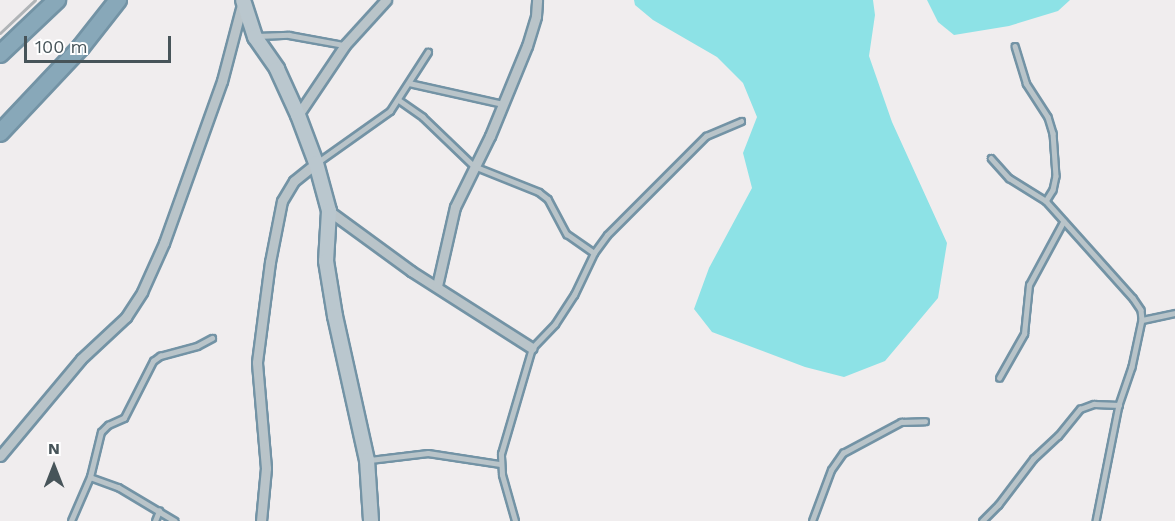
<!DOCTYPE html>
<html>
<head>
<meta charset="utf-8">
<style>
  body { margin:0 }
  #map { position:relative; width:1175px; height:521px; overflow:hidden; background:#f0edee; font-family:"Work Sans",sans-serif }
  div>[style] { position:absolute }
  .water>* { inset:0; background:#8de2e6 }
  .roads { filter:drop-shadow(2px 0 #7393a5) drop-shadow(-2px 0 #7393a5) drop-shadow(0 2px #7393a5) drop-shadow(0 -2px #7393a5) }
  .lane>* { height:4.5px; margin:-2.25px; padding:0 2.25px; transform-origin:2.25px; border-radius:2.25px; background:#b9c4c9 }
  .street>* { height:9px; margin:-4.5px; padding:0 4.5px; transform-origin:4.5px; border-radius:4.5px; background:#b9c4c9 }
  .secondary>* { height:14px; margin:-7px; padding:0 7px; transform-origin:7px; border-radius:7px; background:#bac7ce }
  .highway>* { height:16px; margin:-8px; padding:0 8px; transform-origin:8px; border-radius:8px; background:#88a8b9 }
  .rail>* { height:3px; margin:-1.5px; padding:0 1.5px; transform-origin:1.5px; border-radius:1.5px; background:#b0b4b7 }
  span { translate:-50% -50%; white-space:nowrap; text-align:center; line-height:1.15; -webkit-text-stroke:4.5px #fff; paint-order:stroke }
  .north { position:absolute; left:24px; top:437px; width:60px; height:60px; -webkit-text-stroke:4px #fff; paint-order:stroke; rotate:0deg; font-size:16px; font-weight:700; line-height:24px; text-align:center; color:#475459 }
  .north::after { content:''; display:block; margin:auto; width:21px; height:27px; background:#475459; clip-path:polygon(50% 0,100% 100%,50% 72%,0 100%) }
  .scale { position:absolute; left:24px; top:36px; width:147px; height:27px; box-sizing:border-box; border:3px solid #475459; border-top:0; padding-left:8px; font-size:18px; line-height:21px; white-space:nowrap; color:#475459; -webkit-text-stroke:4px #fff; paint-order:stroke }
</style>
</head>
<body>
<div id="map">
  <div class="water">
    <i style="clip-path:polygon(634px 0,873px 0,875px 15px,869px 56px,892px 122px,947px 243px,938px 298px,885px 361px,844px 377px,805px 367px,712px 332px,694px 309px,709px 268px,752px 188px,743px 153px,757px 117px,743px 83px,717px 57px,653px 20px,635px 5px)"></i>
    <i style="clip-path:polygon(927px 0,1070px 0,1058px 11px,1009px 26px,954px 35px,938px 22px)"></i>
  </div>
  <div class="roads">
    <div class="lane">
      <i style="left:257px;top:36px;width:32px;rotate:-2deg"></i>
      <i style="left:289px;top:35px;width:56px;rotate:10.3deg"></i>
      <i style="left:1015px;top:46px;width:39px;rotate:73deg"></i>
      <i style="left:1026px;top:83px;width:40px;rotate:57.1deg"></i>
      <i style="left:1048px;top:117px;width:17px;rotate:73deg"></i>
      <i style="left:1053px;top:133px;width:43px;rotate:86deg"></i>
      <i style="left:1056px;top:176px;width:14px;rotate:102deg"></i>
      <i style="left:1053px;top:190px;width:13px;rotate:122deg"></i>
      <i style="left:409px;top:83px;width:96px;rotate:12.6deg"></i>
      <i style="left:399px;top:100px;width:29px;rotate:35deg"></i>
      <i style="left:423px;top:117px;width:71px;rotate:43.9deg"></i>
      <i style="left:474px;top:166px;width:70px;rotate:21.8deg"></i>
      <i style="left:539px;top:192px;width:11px;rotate:38deg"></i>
      <i style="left:548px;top:199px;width:40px;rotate:62deg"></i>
      <i style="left:567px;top:234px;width:33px;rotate:35deg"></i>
      <i style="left:991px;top:158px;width:27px;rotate:48deg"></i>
      <i style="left:1009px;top:178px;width:44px;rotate:31.9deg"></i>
      <i style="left:1046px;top:201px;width:130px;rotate:48.1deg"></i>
      <i style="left:1133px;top:298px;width:14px;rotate:56deg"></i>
      <i style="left:1141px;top:310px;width:10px;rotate:84deg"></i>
      <i style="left:1142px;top:320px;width:48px;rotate:102deg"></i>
      <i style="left:1132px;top:367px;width:40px;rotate:108.9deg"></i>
      <i style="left:1119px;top:405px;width:118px;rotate:101.2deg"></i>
      <i style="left:318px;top:162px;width:88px;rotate:-35.3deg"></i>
      <i style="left:390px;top:111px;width:70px;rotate:-57.2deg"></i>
      <i style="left:1142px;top:320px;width:34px;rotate:-12deg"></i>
      <i style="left:999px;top:378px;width:51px;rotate:-60.4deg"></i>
      <i style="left:1024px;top:334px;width:49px;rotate:-84.2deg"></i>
      <i style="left:1029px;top:285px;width:72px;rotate:-61.6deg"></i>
      <i style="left:370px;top:460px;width:58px;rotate:-6.9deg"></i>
      <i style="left:428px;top:453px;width:73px;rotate:8.7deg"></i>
      <i style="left:90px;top:477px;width:30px;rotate:20deg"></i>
      <i style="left:118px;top:487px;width:66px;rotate:30.8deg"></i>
      <i style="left:71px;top:521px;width:48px;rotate:-66.6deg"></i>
      <i style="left:90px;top:477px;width:46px;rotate:-76.3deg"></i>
      <i style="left:101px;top:432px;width:10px;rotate:-45deg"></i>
      <i style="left:108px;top:425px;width:17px;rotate:-24deg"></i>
      <i style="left:124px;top:418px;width:64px;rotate:-63deg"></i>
      <i style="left:153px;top:361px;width:9px;rotate:-36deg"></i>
      <i style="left:160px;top:356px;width:38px;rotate:-15deg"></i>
      <i style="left:197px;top:346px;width:17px;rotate:-28deg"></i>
      <i style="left:155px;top:521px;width:11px;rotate:-68deg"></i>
      <i style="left:515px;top:521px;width:48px;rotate:-105.8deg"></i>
      <i style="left:502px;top:475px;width:21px;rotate:-93deg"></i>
      <i style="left:501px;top:454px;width:110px;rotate:-73.7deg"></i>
      <i style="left:532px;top:348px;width:33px;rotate:-46deg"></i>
      <i style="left:555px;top:324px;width:35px;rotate:-57deg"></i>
      <i style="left:574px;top:295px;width:47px;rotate:-64.5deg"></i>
      <i style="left:594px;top:253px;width:22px;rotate:-54deg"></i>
      <i style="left:607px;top:235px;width:140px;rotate:-45deg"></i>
      <i style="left:706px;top:136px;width:38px;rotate:-23deg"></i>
      <i style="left:812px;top:521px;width:54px;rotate:-69.6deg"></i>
      <i style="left:831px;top:470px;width:21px;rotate:-55deg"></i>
      <i style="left:843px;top:453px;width:66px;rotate:-28.1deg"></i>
      <i style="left:901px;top:422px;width:24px;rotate:-2deg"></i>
      <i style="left:982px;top:521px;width:23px;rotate:-45deg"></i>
      <i style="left:998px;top:505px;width:58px;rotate:-52.7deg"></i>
      <i style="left:1033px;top:459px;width:34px;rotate:-43deg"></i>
      <i style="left:1058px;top:436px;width:35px;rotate:-51deg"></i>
      <i style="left:1080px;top:409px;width:15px;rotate:-20deg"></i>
      <i style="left:1094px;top:404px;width:25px;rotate:2deg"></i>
    </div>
    <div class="street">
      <i style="left:298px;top:115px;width:84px;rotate:-56.1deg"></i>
      <i style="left:345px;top:45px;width:61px;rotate:-47.7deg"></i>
      <i style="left:329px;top:211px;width:102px;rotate:36.2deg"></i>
      <i style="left:411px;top:271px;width:143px;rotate:32.5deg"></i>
      <i style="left:437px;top:286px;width:81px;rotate:-77.2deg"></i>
      <i style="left:455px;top:207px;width:79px;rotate:-63.8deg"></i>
      <i style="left:490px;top:136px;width:97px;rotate:-67.7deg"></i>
      <i style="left:527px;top:46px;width:31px;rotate:-73deg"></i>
      <i style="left:536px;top:16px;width:16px;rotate:-86deg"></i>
      <i style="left:0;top:456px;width:126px;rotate:-50.1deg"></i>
      <i style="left:81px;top:359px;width:62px;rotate:-43deg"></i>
      <i style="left:126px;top:317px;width:30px;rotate:-57deg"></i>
      <i style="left:142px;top:292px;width:54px;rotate:-65.8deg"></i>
      <i style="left:164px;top:243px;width:172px;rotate:-70.3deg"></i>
      <i style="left:222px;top:81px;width:83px;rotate:-75.3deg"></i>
      <i style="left:261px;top:521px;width:53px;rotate:-84.6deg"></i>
      <i style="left:266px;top:468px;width:106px;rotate:-94.9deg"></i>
      <i style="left:257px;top:362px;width:101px;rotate:-82.6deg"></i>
      <i style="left:270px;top:262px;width:62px;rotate:-78.9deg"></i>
      <i style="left:282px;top:201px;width:23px;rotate:-59deg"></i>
      <i style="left:294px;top:181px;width:28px;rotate:-39deg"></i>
    </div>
    <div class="secondary">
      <i style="left:243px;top:0;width:39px;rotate:72deg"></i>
      <i style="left:255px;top:37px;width:39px;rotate:55deg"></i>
      <i style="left:277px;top:69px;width:51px;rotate:65.5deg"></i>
      <i style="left:298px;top:115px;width:51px;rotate:69.4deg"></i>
      <i style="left:316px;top:163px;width:50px;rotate:74.8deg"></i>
      <i style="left:329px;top:211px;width:50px;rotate:93.4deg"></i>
      <i style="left:326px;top:261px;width:56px;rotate:80.7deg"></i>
      <i style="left:335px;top:316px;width:148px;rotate:77.5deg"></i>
      <i style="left:367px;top:460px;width:61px;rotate:86.2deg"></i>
    </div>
    <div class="highway">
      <i style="left:0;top:54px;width:79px;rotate:-43.5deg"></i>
      <i style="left:0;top:133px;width:118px;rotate:-46.7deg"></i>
      <i style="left:81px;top:47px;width:60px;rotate:-51.8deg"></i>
    </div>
  </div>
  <div class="rail">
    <i style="left:0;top:33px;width:48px;rotate:-43.3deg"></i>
  </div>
  <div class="north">N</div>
  <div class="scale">100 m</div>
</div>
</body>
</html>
